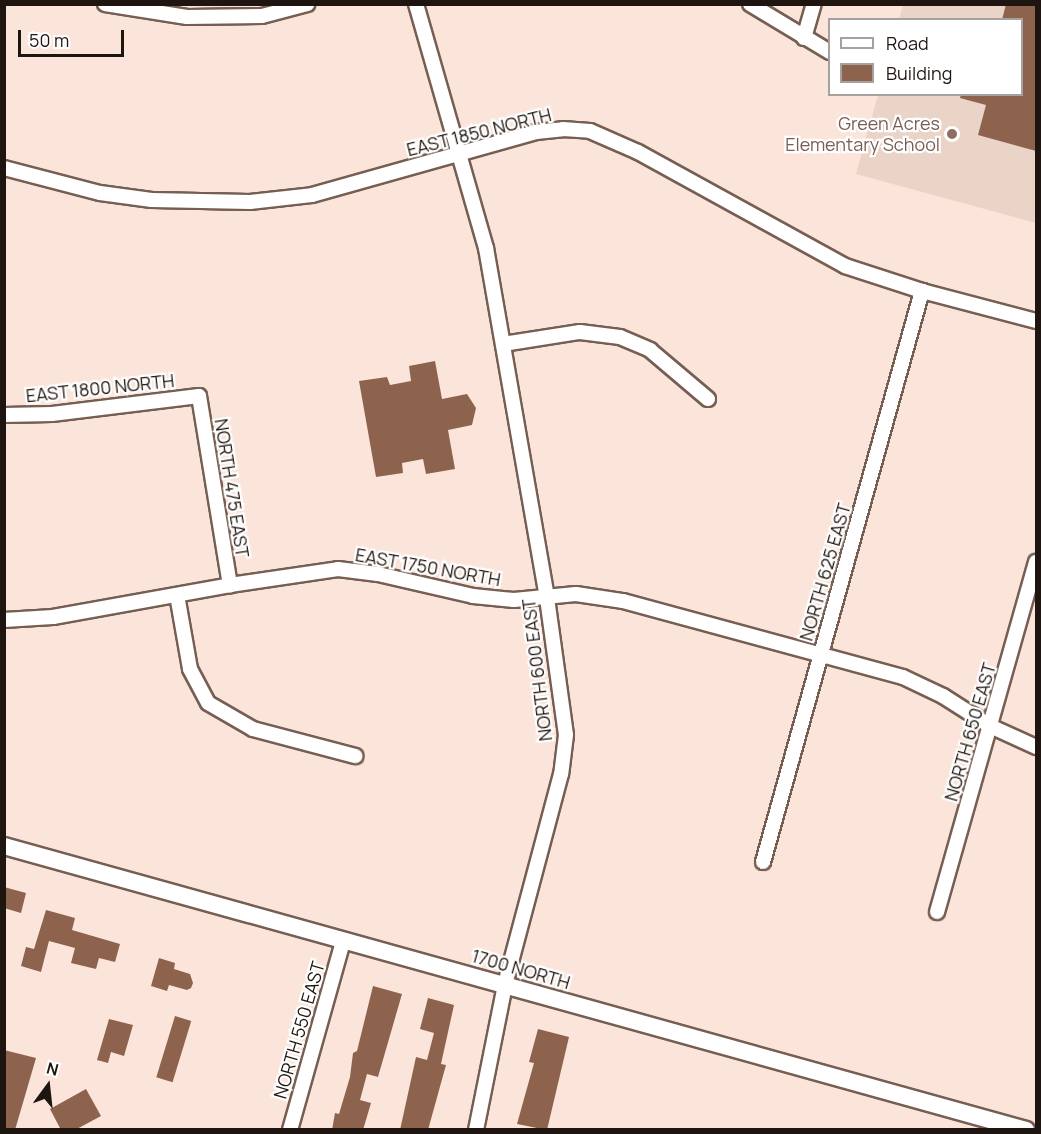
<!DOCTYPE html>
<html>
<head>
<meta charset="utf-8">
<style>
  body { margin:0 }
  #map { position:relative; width:1041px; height:1134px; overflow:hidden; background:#fbe5da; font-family:Manrope,sans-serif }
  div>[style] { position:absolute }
  .education>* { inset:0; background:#ead3c7 }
  .building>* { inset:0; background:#8d634e; transform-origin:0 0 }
  .roads { filter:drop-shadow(2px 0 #765e52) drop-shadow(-2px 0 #765e52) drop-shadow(0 2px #765e52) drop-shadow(0 -2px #765e52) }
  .minor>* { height:14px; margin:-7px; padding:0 7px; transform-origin:7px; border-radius:7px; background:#fff }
  .tertiary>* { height:16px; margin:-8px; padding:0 8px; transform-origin:8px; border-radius:8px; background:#fff }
  .dots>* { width:16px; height:16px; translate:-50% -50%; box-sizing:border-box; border:3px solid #fff; border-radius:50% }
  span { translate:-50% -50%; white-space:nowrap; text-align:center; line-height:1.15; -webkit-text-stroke:4.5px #fff; paint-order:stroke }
  .education-label { font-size:18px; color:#785e54 }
  .right { translate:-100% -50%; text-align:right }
  .street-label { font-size:18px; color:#1e1510 }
  .frame { position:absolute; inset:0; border:6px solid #1e1510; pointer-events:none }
  .legend { position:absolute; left:828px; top:18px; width:195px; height:78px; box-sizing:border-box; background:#fff; border:2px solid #a5a19f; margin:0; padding:8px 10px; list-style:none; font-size:18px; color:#1e1510 }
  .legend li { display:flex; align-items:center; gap:12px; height:30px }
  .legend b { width:30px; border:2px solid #a5a19f }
  .north { position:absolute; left:18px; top:1056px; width:60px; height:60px; -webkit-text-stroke:4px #fff; paint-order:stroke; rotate:15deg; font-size:16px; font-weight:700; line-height:24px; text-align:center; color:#1e1510 }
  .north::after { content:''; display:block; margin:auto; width:21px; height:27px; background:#1e1510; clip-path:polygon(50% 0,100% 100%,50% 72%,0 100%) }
  .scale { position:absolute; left:18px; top:30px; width:106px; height:27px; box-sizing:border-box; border:3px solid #1e1510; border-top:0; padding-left:8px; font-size:18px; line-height:21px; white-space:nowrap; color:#1e1510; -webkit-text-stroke:4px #fff; paint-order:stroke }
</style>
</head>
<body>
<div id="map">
  <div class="education">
    <i style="clip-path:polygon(903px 5px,1036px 5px,1036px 223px,856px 174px,878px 95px,1022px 94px,1022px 20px,899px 19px)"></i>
  </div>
  <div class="building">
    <i style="clip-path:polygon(1006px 4px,1036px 4px,1036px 151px,978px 135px,986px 105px,960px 98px,961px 94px,1022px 94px,1022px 20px,1002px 20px)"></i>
    <i style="clip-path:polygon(435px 361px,442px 399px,467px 394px,476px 408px,472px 425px,448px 430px,455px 469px,426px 474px,423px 459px,402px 463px,403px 473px,376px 477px,359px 381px,387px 377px,390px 385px,411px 381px,409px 366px)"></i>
    <i style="clip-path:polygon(4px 887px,26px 893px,21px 913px,4px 908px)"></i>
    <i style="clip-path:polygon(46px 910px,75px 918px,72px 930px,120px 944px,115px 962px,99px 958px,96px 969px,71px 963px,75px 948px,49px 941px,41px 972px,21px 966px,26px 947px,34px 949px)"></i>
    <i style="clip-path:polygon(159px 958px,175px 963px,174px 969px,190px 974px,193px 983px,191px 988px,187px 990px,169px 985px,167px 991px,151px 986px)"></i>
    <i style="clip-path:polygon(373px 986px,402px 994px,378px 1077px,367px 1074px,360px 1100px,371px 1103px,363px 1130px,332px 1130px,335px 1113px,339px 1114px,350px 1077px,353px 1053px,357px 1051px)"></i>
    <i style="clip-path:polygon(428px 998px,454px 1005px,441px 1064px,446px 1065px,428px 1130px,400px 1130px,416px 1057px,427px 1060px,434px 1033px,420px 1029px)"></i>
    <i style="left:175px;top:1016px;width:17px;height:64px;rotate:17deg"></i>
    <i style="clip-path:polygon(109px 1019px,133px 1025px,124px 1056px,111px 1052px,108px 1063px,97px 1060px)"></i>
    <i style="clip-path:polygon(538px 1029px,569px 1037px,547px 1130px,517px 1124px,534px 1063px,529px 1062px)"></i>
    <i style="clip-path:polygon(4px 1050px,36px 1058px,15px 1130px,4px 1130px)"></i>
    <i style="clip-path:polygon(86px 1089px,101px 1116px,75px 1130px,61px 1130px,50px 1109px)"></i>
  </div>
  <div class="roads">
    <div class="minor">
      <i style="left:105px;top:4px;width:83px;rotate:9deg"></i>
      <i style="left:187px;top:17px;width:75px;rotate:-0.8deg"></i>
      <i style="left:262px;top:16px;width:47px;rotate:-14.9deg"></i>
      <i style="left:416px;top:4px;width:254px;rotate:74deg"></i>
      <i style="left:486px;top:248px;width:355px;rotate:80.1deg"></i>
      <i style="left:547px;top:598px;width:138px;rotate:82.1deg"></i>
      <i style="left:566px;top:735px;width:39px;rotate:97deg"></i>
      <i style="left:561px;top:774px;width:218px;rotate:104.9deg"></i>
      <i style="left:505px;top:985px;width:148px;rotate:101.3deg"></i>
      <i style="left:750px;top:4px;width:93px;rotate:31deg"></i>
      <i style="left:804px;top:38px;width:35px;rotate:-74deg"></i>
      <i style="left:4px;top:168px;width:99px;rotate:14.6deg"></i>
      <i style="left:100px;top:193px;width:52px;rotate:7.7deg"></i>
      <i style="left:152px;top:200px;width:98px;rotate:1.2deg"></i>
      <i style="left:250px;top:202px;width:62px;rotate:-6.4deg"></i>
      <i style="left:312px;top:195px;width:233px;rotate:-15.7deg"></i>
      <i style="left:536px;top:132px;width:27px;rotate:-6deg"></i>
      <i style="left:563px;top:129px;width:27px;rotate:4deg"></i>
      <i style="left:590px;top:131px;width:52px;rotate:23.6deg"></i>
      <i style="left:638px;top:152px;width:236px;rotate:28.8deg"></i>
      <i style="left:845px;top:266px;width:81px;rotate:18deg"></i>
      <i style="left:922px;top:291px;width:118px;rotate:14.7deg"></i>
      <i style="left:503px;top:344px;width:78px;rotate:-8.9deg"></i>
      <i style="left:580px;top:332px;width:40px;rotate:7.1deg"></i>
      <i style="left:620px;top:337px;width:33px;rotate:23deg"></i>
      <i style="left:650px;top:350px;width:76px;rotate:40.2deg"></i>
      <i style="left:4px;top:415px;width:48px;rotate:-1.2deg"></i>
      <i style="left:52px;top:414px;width:148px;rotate:-7deg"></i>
      <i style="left:199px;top:396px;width:192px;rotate:80.7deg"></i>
      <i style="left:177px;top:595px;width:75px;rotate:80deg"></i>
      <i style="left:190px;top:669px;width:38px;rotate:62deg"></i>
      <i style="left:208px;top:703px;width:52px;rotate:30deg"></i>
      <i style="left:253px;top:729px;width:106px;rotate:14.8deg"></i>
      <i style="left:4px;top:620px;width:49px;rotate:-3.5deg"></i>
      <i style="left:53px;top:617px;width:180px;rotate:-10.2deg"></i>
      <i style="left:230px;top:585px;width:109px;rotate:-8.4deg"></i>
      <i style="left:338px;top:569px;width:40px;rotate:7.1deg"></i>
      <i style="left:378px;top:574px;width:98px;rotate:13deg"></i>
      <i style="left:473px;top:596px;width:41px;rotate:5.6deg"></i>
      <i style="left:514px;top:600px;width:62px;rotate:-5.5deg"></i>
      <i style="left:576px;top:594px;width:48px;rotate:8.5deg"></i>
      <i style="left:623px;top:601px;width:290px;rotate:15.2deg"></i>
      <i style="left:903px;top:677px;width:44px;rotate:25.4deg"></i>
      <i style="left:943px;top:696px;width:56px;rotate:32.6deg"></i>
      <i style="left:990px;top:726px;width:51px;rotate:24.5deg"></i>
      <i style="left:763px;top:862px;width:593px;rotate:-74.44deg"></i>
      <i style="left:937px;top:912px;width:364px;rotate:-74.2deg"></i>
      <i style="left:290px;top:1130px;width:196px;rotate:-74.3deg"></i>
    </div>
    <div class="tertiary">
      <i style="left:4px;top:846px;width:1061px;rotate:15.53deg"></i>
    </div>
  </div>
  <div class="dots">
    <i style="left:952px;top:134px;background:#8d6e63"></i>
  </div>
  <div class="education-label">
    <span class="right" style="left:940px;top:134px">Green Acres<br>Elementary School</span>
  </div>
  <div class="street-label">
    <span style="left:479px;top:132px;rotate:-14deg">EAST 1850 NORTH</span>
    <span style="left:100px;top:388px;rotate:-6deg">EAST 1800 NORTH</span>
    <span style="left:232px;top:488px;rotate:81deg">NORTH 475 EAST</span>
    <span style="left:428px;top:567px;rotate:10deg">EAST 1750 NORTH</span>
    <span style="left:825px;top:572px;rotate:-74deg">NORTH 625 EAST</span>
    <span style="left:537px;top:670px;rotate:-97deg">NORTH 600 EAST</span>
    <span style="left:970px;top:732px;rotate:-74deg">NORTH 650 EAST</span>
    <span style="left:521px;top:969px;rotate:16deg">1700 NORTH</span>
    <span style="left:299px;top:1030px;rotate:-74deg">NORTH 550 EAST</span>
  </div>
  <div class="frame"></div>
  <ul class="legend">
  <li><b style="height:8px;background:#fff"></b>Road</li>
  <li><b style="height:16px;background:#8d634e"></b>Building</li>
  </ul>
  <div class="north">N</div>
  <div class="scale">50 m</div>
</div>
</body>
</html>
